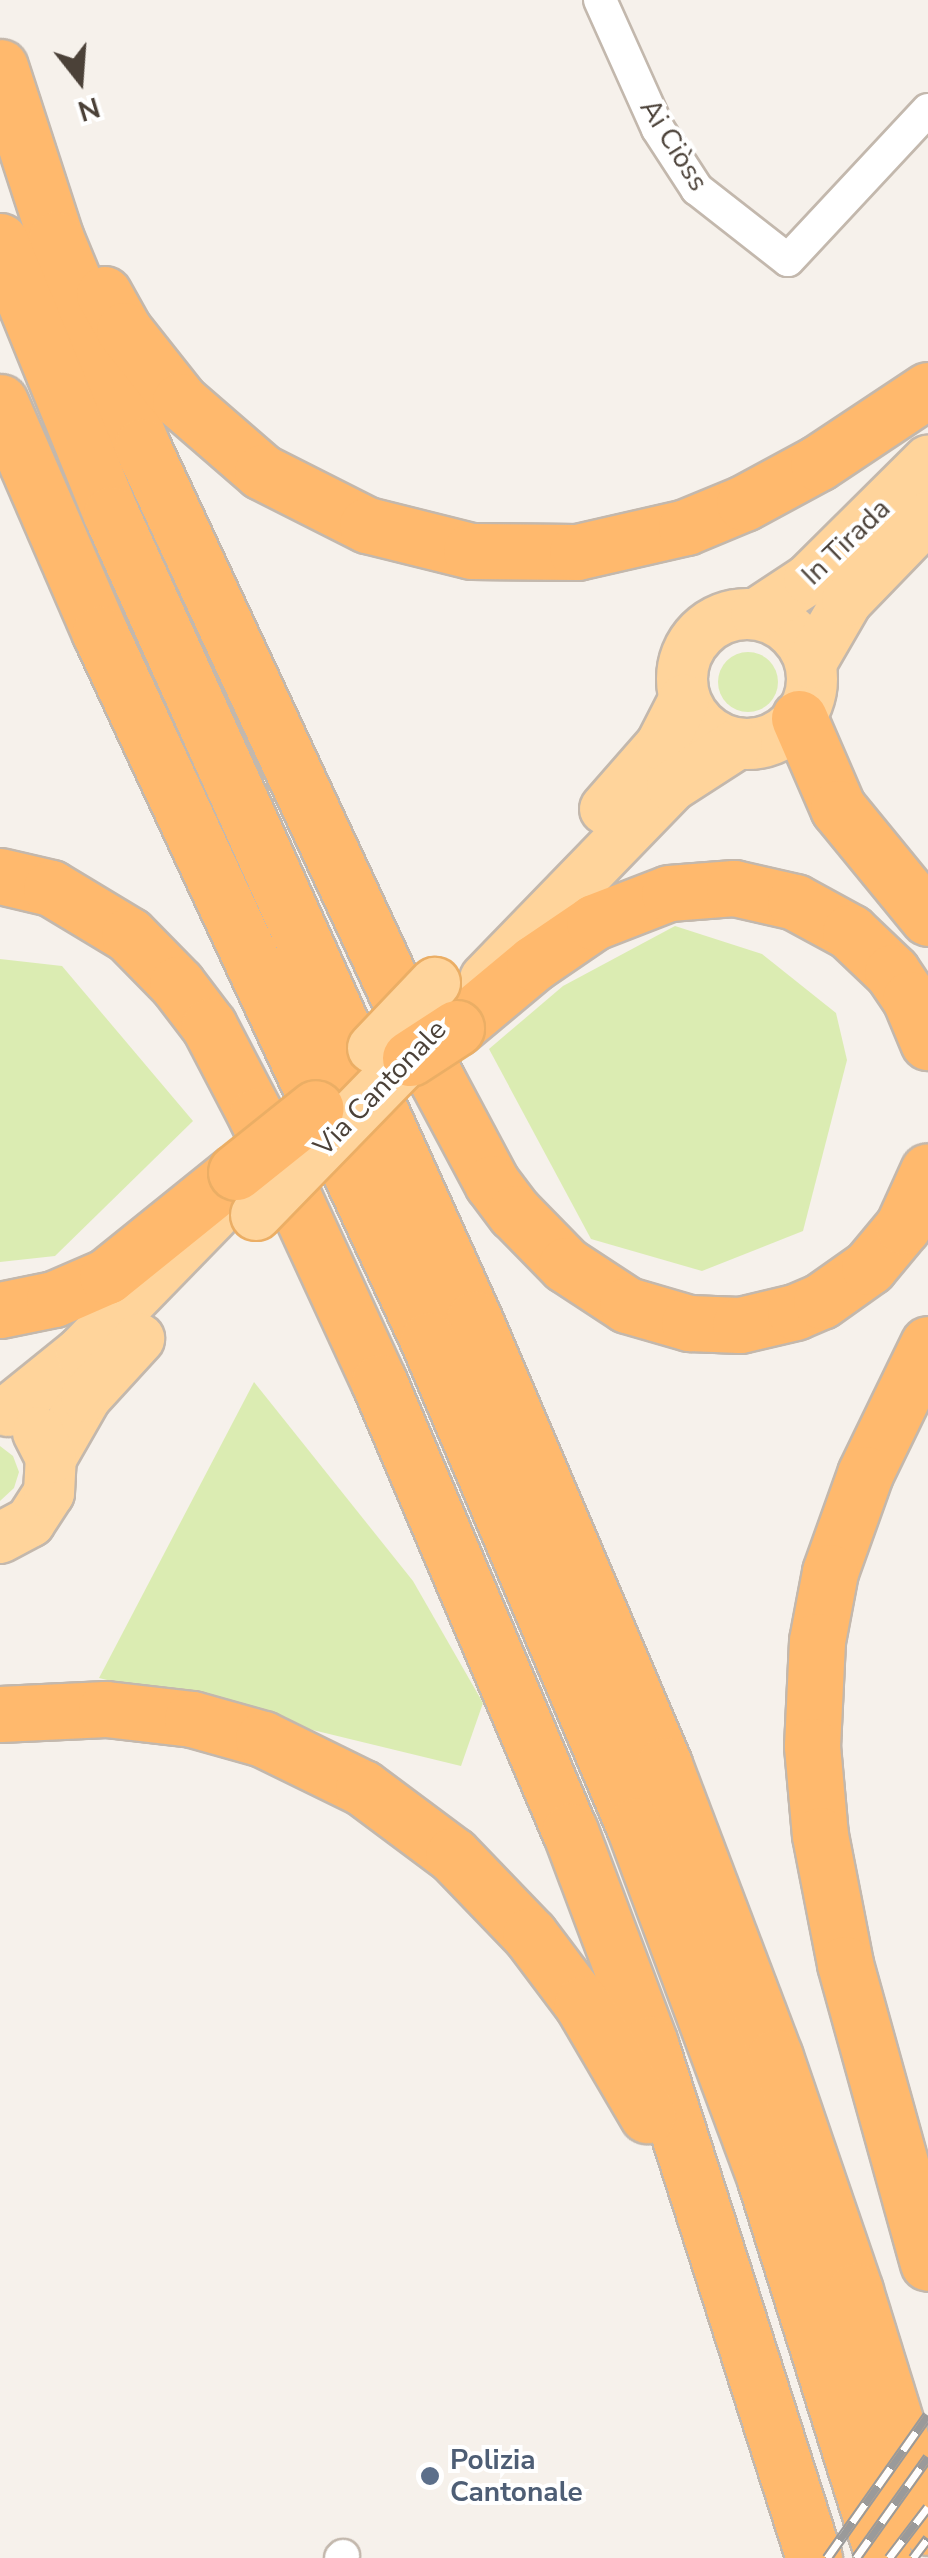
<!DOCTYPE html>
<html>
<head>
<meta charset="utf-8">
<style>
  body { margin:0 }
  #map { position:relative; width:928px; height:2558px; overflow:hidden; background:#f6f1eb; font-family:"Nunito Sans",sans-serif }
  div>[style] { position:absolute }
  .green>* { inset:0; background:#dbecb2 }
  .round { border-radius:50% }
  .roads { filter:drop-shadow(2px 0 #c3b8ad) drop-shadow(-2px 0 #c3b8ad) drop-shadow(0 2px #c3b8ad) drop-shadow(0 -2px #c3b8ad) }
  .street>* { height:32px; margin:-16px; padding:0 16px; transform-origin:16px; border-radius:16px; background:#fff }
  .primary>* { height:50px; margin:-25px; padding:0 25px; transform-origin:25px; border-radius:25px; background:#ffd49b }
  .primary>.ring { margin:-25px; padding:0; box-sizing:content-box; background:none; border:50px solid #ffd49b; border-radius:50% }
  .highway>* { height:55px; margin:-27.5px; padding:0 27.5px; transform-origin:27.5px; border-radius:27.5px; background:#ffb96d }
  .rail>* { height:11px; margin-top:-5.5px; transform-origin:0; background:repeating-linear-gradient(90deg,#fff 0 22px,#9a9a9a 0 44px); box-sizing:border-box; border-block:2px solid #9a9a9a }
  .bridges { filter:drop-shadow(2px 0 #ebae65) drop-shadow(-2px 0 #ebae65) drop-shadow(0 2px #ebae65) drop-shadow(0 -2px #ebae65) }
  .primary-bridge>* { height:50px; margin:-25px; padding:0 25px; transform-origin:25px; border-radius:25px; background:#ffd49b }
  .highway-bridge>* { height:55px; margin:-27.5px; padding:0 27.5px; transform-origin:27.5px; border-radius:27.5px; background:#ffb96d }
  .dots>* { width:28px; height:28px; translate:-50% -50%; box-sizing:border-box; border:5px solid #fff; border-radius:50% }
  span { translate:-50% -50%; white-space:nowrap; text-align:center; line-height:1.15; -webkit-text-stroke:8px #fff; paint-order:stroke }
  .street-label { font-size:28px; color:#4b4138 }
  .service-label { font-size:28px; color:#4e5e75; font-weight:700 }
  .left { translate:0 -50%; text-align:left }
  .north { position:absolute; left:30px; top:30px; width:100px; height:100px; -webkit-text-stroke:8px #fff; paint-order:stroke; rotate:163deg; font-size:28px; font-weight:700; line-height:40px; text-align:center; color:#4b4138 }
  .north::after { content:''; display:block; margin:auto; width:35px; height:45px; background:#4b4138; clip-path:polygon(50% 0,100% 100%,50% 72%,0 100%) }
</style>
</head>
<body>
<div id="map">
  <div class="green">
    <i class="round" style="left:718px;top:652px;width:60px;height:60px"></i>
    <i style="clip-path:polygon(675px 926px,762px 954px,836px 1013px,847px 1060px,803px 1231px,702px 1271px,591px 1239px,489px 1049px,563px 986px)"></i>
    <i style="clip-path:polygon(0 959px,62px 966px,193px 1121px,55px 1256px,0 1262px)"></i>
    <i style="clip-path:polygon(254px 1382px,413px 1581px,483px 1703px,461px 1766px,99px 1678px)"></i>
    <i style="clip-path:polygon(0 1446px,13px 1456px,19px 1472px,14px 1488px,0 1501px)"></i>
  </div>
  <div class="roads">
    <div class="street">
      <i style="left:600px;top:0;width:141px;rotate:65.8deg"></i>
      <i style="left:658px;top:129px;width:72px;rotate:57deg"></i>
      <i style="left:697px;top:189px;width:115px;rotate:38deg"></i>
      <i style="left:788px;top:260px;width:205px;rotate:-47deg"></i>
      <i style="left:341px;top:2558px;width:3px;rotate:-45deg"></i>
    </div>
    <div class="primary">
      <i class="ring" style="left:682px;top:614px;width:80px;height:80px"></i>
      <i style="left:756px;top:614px;width:64px;rotate:-33.4deg"></i>
      <i style="left:809px;top:579px;width:168px;rotate:-44.8deg"></i>
      <i style="left:811px;top:663px;width:72px;rotate:-59.9deg"></i>
      <i style="left:847px;top:601px;width:117px;rotate:-46deg"></i>
      <i style="left:605px;top:809px;width:85px;rotate:-48.8deg"></i>
      <i style="left:661px;top:745px;width:51px;rotate:-62.9deg"></i>
      <i style="left:485px;top:979px;width:269px;rotate:-45.9deg"></i>
      <i style="left:672px;top:786px;width:77px;rotate:-32.9deg"></i>
      <i style="left:8px;top:1411px;width:94px;rotate:-38.9deg"></i>
      <i style="left:81px;top:1352px;width:191px;rotate:-45.8deg"></i>
      <i style="left:51px;top:1458px;width:70px;rotate:-60.2deg"></i>
      <i style="left:86px;top:1397px;width:79px;rotate:-47.6deg"></i>
      <i style="left:0;top:1538px;width:34px;rotate:-28deg"></i>
      <i style="left:30px;top:1522px;width:35px;rotate:-57deg"></i>
      <i style="left:49px;top:1493px;width:35px;rotate:-87deg"></i>
      <i style="left:51px;top:1458px;width:29px;rotate:-117deg"></i>
    </div>
    <div class="highway">
      <i style="left:0;top:67px;width:181px;rotate:72deg"></i>
      <i style="left:56px;top:239px;width:224px;rotate:67.4deg"></i>
      <i style="left:142px;top:446px;width:699px;rotate:65.05deg"></i>
      <i style="left:437px;top:1080px;width:117px;rotate:61.9deg"></i>
      <i style="left:492px;top:1183px;width:38px;rotate:53deg"></i>
      <i style="left:515px;top:1213px;width:73px;rotate:45.6deg"></i>
      <i style="left:566px;top:1265px;width:73px;rotate:33.3deg"></i>
      <i style="left:627px;top:1305px;width:65px;rotate:16.2deg"></i>
      <i style="left:689px;top:1323px;width:51px;rotate:2.2deg"></i>
      <i style="left:740px;top:1325px;width:57px;rotate:-13.3deg"></i>
      <i style="left:795px;top:1312px;width:28px;rotate:-23deg"></i>
      <i style="left:821px;top:1301px;width:59px;rotate:-35.3deg"></i>
      <i style="left:869px;top:1267px;width:53px;rotate:-50.3deg"></i>
      <i style="left:903px;top:1226px;width:60px;rotate:-65.6deg"></i>
      <i style="left:0;top:241px;width:295px;rotate:67.9deg"></i>
      <i style="left:111px;top:514px;width:883px;rotate:65.73deg"></i>
      <i style="left:474px;top:1319px;width:485px;rotate:66.9deg"></i>
      <i style="left:664px;top:1765px;width:312px;rotate:69.2deg"></i>
      <i style="left:775px;top:2057px;width:247px;rotate:71.1deg"></i>
      <i style="left:855px;top:2291px;width:247px;rotate:72.8deg"></i>
      <i style="left:104px;top:294px;width:41px;rotate:60.9deg"></i>
      <i style="left:124px;top:330px;width:90px;rotate:51.7deg"></i>
      <i style="left:180px;top:401px;width:108px;rotate:40.9deg"></i>
      <i style="left:262px;top:472px;width:118px;rotate:26.8deg"></i>
      <i style="left:367px;top:525px;width:107px;rotate:14deg"></i>
      <i style="left:471px;top:551px;width:106px;rotate:0.5deg"></i>
      <i style="left:577px;top:552px;width:112px;rotate:-12.9deg"></i>
      <i style="left:686px;top:527px;width:63px;rotate:-22.5deg"></i>
      <i style="left:744px;top:503px;width:84px;rotate:-28.4deg"></i>
      <i style="left:818px;top:463px;width:132px;rotate:-33.6deg"></i>
      <i style="left:0;top:402px;width:252px;rotate:66.6deg"></i>
      <i style="left:100px;top:633px;width:779px;rotate:65.11deg"></i>
      <i style="left:428px;top:1340px;width:528px;rotate:67.03deg"></i>
      <i style="left:634px;top:1826px;width:377px;rotate:69.6deg"></i>
      <i style="left:765px;top:2179px;width:397px;rotate:72.6deg"></i>
      <i style="left:799px;top:718px;width:98px;rotate:66.6deg"></i>
      <i style="left:838px;top:808px;width:142px;rotate:50.7deg"></i>
      <i style="left:0;top:876px;width:52px;rotate:13.2deg"></i>
      <i style="left:51px;top:888px;width:91px;rotate:31.1deg"></i>
      <i style="left:129px;top:935px;width:69px;rotate:45.6deg"></i>
      <i style="left:177px;top:984px;width:53px;rotate:52.7deg"></i>
      <i style="left:209px;top:1026px;width:102px;rotate:62.4deg"></i>
      <i style="left:256px;top:1116px;width:293px;rotate:65.2deg"></i>
      <i style="left:379px;top:1382px;width:488px;rotate:67deg"></i>
      <i style="left:570px;top:1831px;width:228px;rotate:69.4deg"></i>
      <i style="left:650px;top:2044px;width:540px;rotate:72.3deg"></i>
      <i style="left:456px;top:1028px;width:102px;rotate:-39.8deg"></i>
      <i style="left:534px;top:963px;width:73px;rotate:-34.3deg"></i>
      <i style="left:594px;top:922px;width:80px;rotate:-21.1deg"></i>
      <i style="left:669px;top:893px;width:65px;rotate:-4.4deg"></i>
      <i style="left:734px;top:888px;width:63px;rotate:12.9deg"></i>
      <i style="left:795px;top:902px;width:63px;rotate:28.6deg"></i>
      <i style="left:850px;top:932px;width:58px;rotate:43.6deg"></i>
      <i style="left:892px;top:972px;width:32px;rotate:56deg"></i>
      <i style="left:910px;top:999px;width:47px;rotate:67.3deg"></i>
      <i style="left:0;top:1310px;width:55px;rotate:-11.5deg"></i>
      <i style="left:54px;top:1299px;width:58px;rotate:-23.5deg"></i>
      <i style="left:107px;top:1276px;width:166px;rotate:-38.9deg"></i>
      <i style="left:928px;top:1344px;width:144px;rotate:115.9deg"></i>
      <i style="left:865px;top:1474px;width:104px;rotate:109.7deg"></i>
      <i style="left:830px;top:1572px;width:70px;rotate:100.7deg"></i>
      <i style="left:817px;top:1641px;width:105px;rotate:92.7deg"></i>
      <i style="left:812px;top:1746px;width:89px;rotate:84.9deg"></i>
      <i style="left:820px;top:1835px;width:131px;rotate:79deg"></i>
      <i style="left:845px;top:1964px;width:310px;rotate:74.5deg"></i>
      <i style="left:0;top:1714px;width:106px;rotate:-2.7deg"></i>
      <i style="left:106px;top:1709px;width:87px;rotate:6.6deg"></i>
      <i style="left:192px;top:1719px;width:74px;rotate:15.7deg"></i>
      <i style="left:263px;top:1739px;width:111px;rotate:26.1deg"></i>
      <i style="left:363px;top:1788px;width:112px;rotate:36.7deg"></i>
      <i style="left:453px;top:1855px;width:111px;rotate:46.1deg"></i>
      <i style="left:530px;top:1935px;width:86px;rotate:53deg"></i>
      <i style="left:582px;top:2004px;width:129px;rotate:59.6deg"></i>
    </div>
  </div>
  <div class="rail">
    <i style="left:827px;top:2558px;width:175px;rotate:-54.8deg"></i>
    <i style="left:856px;top:2558px;width:124px;rotate:-54.5deg"></i>
    <i style="left:889px;top:2558px;width:64px;rotate:-52.6deg"></i>
    <i style="left:913px;top:2558px;width:25px;rotate:-53deg"></i>
  </div>
  <div class="bridges">
    <div class="primary-bridge">
      <i style="left:373px;top:1048px;width:90px;rotate:-46.4deg"></i>
      <i style="left:256px;top:1215px;width:260px;rotate:-45.8deg"></i>
    </div>
    <div class="highway-bridge">
      <i style="left:410px;top:1058px;width:55px;rotate:-33.1deg"></i>
      <i style="left:236px;top:1172px;width:102px;rotate:-38.7deg"></i>
    </div>
  </div>
  <div class="dots">
    <i style="left:430px;top:2476px;background:#5c6f8a"></i>
  </div>
  <div class="street-label">
    <span style="left:674px;top:145px;rotate:58deg">Ai Ciòss</span>
    <span style="left:846px;top:542px;rotate:-44deg">In Tirada</span>
    <span style="left:380px;top:1088px;rotate:-46deg">Via Cantonale</span>
  </div>
  <div class="service-label">
    <span class="left" style="left:450px;top:2476px">Polizia<br>Cantonale</span>
  </div>
  <div class="north">N</div>
</div>
</body>
</html>
